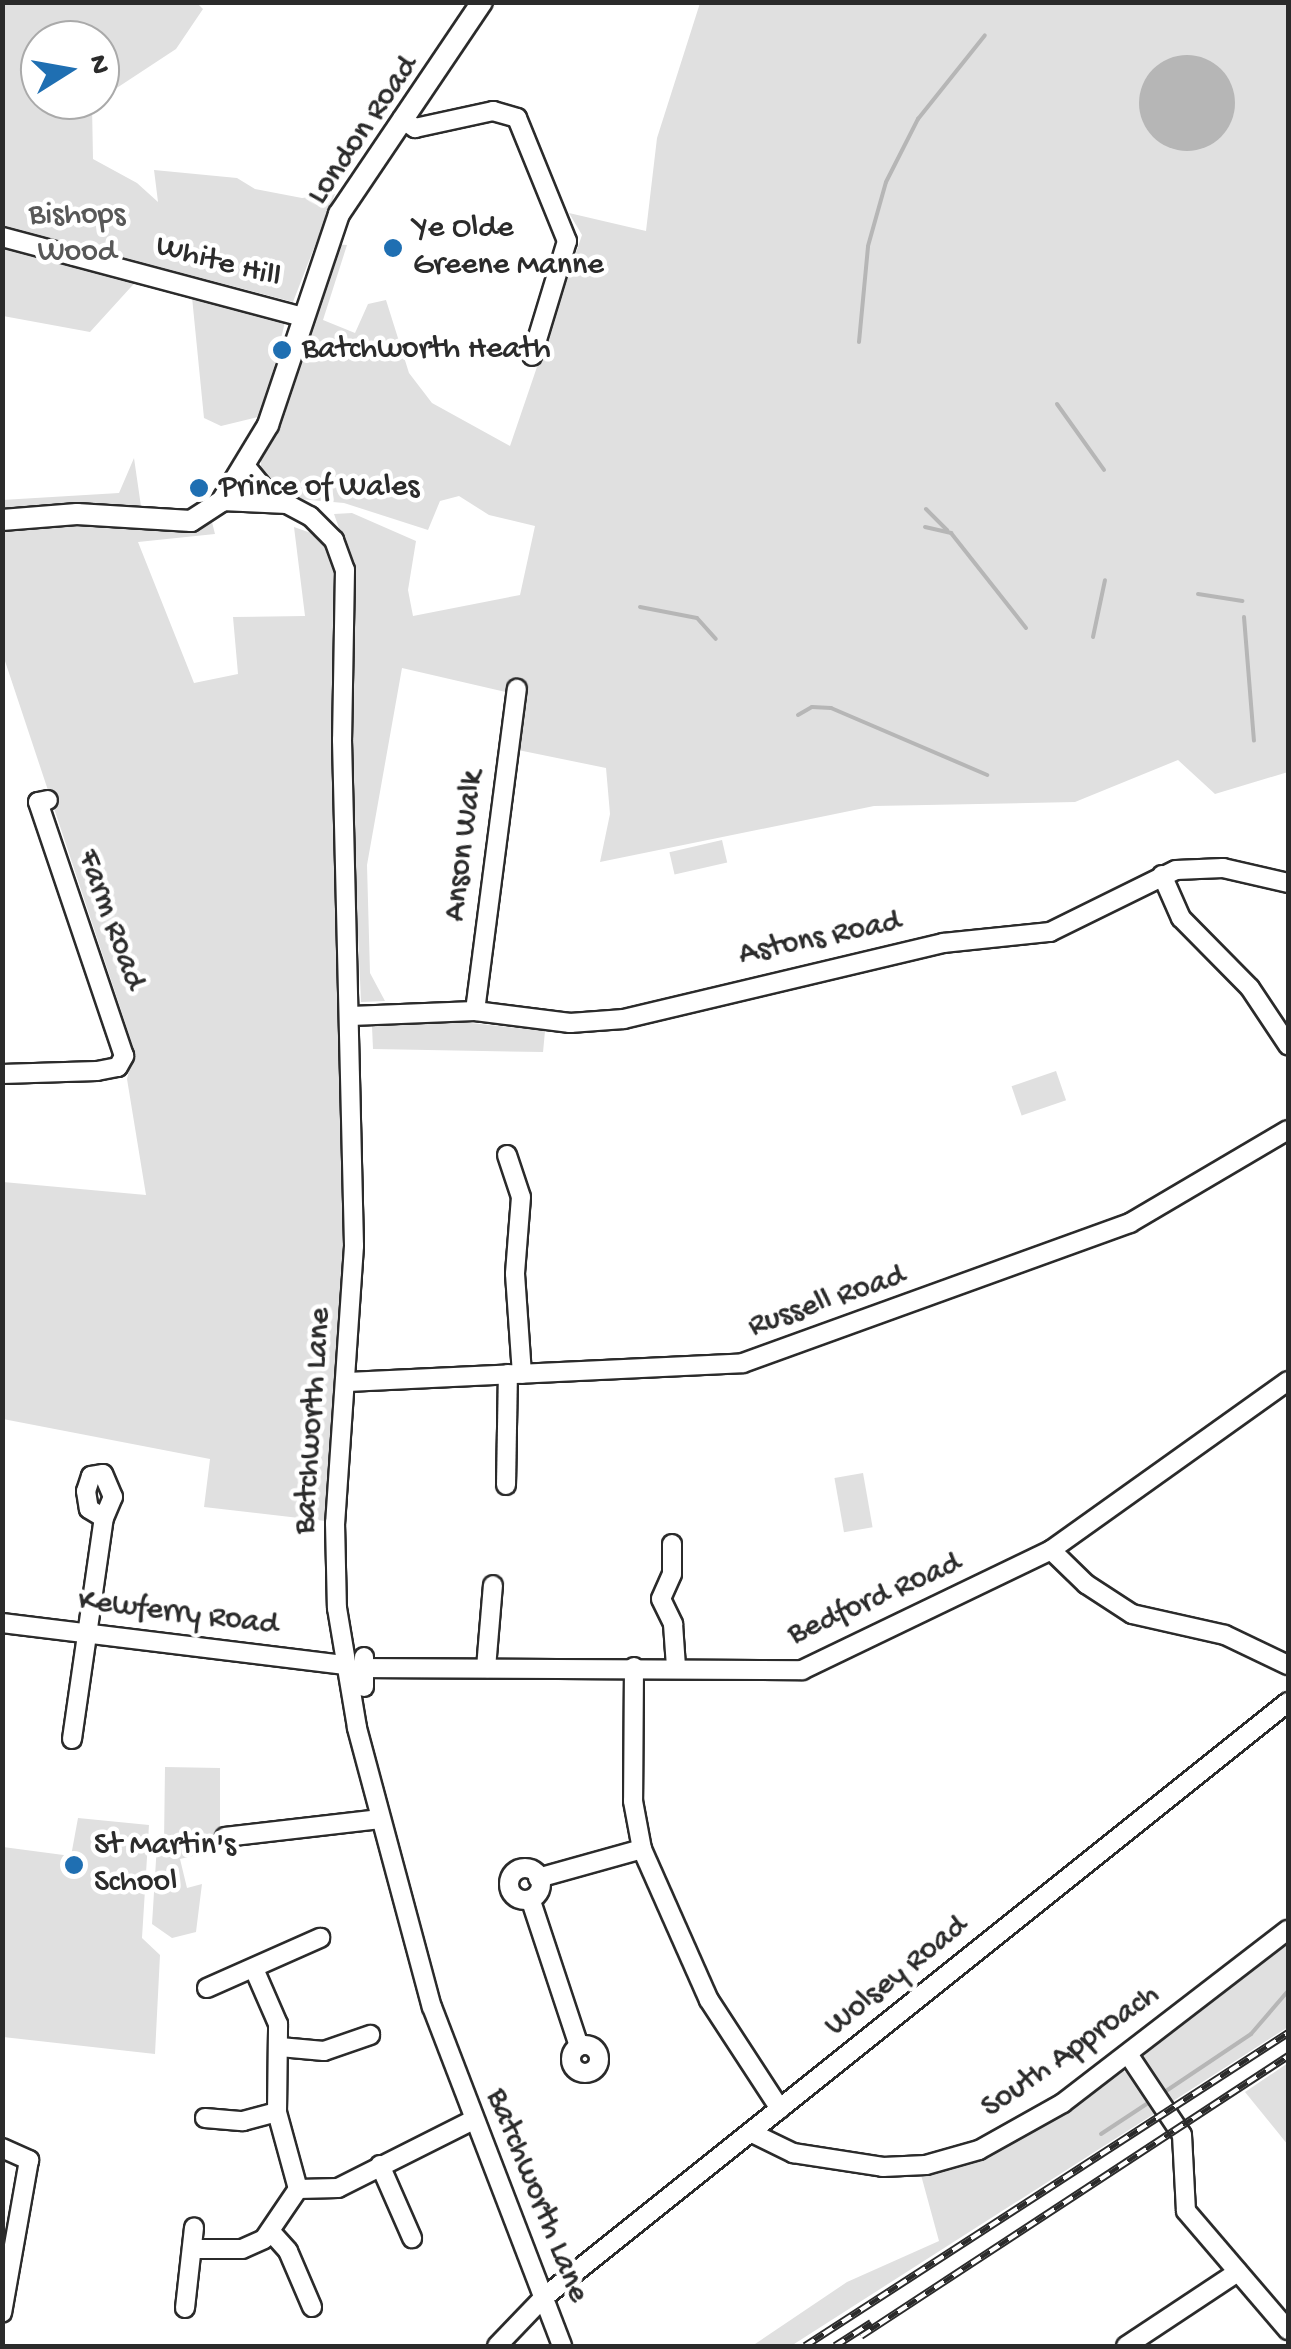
<!DOCTYPE html>
<html>
<head>
<meta charset="utf-8">
<style>
  body { margin:0 }
  #map { position:relative; width:1291px; height:2349px; overflow:hidden; background:#fff; font-family:"Gochi Hand",sans-serif }
  div>[style] { position:absolute }
  .green>* { inset:0; background:#e0e0e0; transform-origin:0 0 }
  .water>* { inset:0; background:#b6b6b6 }
  .round { border-radius:50% }
  .stream>* { height:4px; margin:-2px; padding:0 2px; transform-origin:2px; border-radius:2px; background:#b6b6b6 }
  .roads { filter:drop-shadow(2px 0 #2b2b2b) drop-shadow(-2px 0 #2b2b2b) drop-shadow(0 2px #2b2b2b) drop-shadow(0 -2px #2b2b2b) }
  .minor>* { height:18px; margin:-9px; padding:0 9px; transform-origin:9px; border-radius:9px; background:#fff }
  .minor>.ring { margin:-9px; padding:0; box-sizing:content-box; background:none; border:18px solid #fff; border-radius:50% }
  .major>* { height:20px; margin:-10px; padding:0 10px; transform-origin:10px; border-radius:10px; background:#fff }
  .rail>* { height:8px; margin-top:-4px; transform-origin:0; background:repeating-linear-gradient(90deg,#fff 0 11px,#2b2b2b 0 22px); box-sizing:border-box; border-block:2px solid #2b2b2b }
  .dots>* { width:28px; height:28px; translate:-50% -50%; box-sizing:border-box; border:5px solid #fff; border-radius:50% }
  span { translate:-50% -50%; white-space:nowrap; text-align:center; line-height:1.15; -webkit-text-stroke:9px #fff; paint-order:stroke }
  .street-label { font-size:32px; color:#2b2b2b }
  .park-label { font-size:32px; color:#585858 }
  .poi-label { font-size:32px; color:#2b2b2b }
  .left { translate:0 -50%; text-align:left }
  .frame { position:absolute; inset:0; border:5px solid #2b2b2b; pointer-events:none }
  .north { position:absolute; left:20px; top:20px; width:100px; height:100px; box-sizing:border-box; background:#fff; border:2px solid #aaa; border-radius:50%; rotate:79deg; font-size:28px; font-weight:700; line-height:40px; text-align:center; color:#2b2b2b }
  .north::after { content:''; display:block; margin:auto; width:35px; height:45px; background:#1f6fb2; clip-path:polygon(50% 0,100% 100%,50% 72%,0 100%) }
</style>
</head>
<body>
<div id="map">
  <div class="green">
    <i style="clip-path:polygon(2px 3px,197px 3px,203px 9px,176px 49px,100px 99px,100px 40px,40px 40px,40px 100px,99px 100px,92px 105px,93px 159px,137px 183px,158px 202px,154px 170px,237px 178px,255px 189px,302px 198px,335px 194px,293px 302px,151px 265px,90px 332px,3px 316px)"></i>
    <i style="clip-path:polygon(700px 3px,1288px 3px,1288px 772px,1215px 794px,1178px 760px,1075px 802px,874px 806px,600px 862px,610px 814px,606px 768px,518px 750px,523px 696px,402px 668px,367px 865px,370px 973px,385px 1001px,361px 1002px,351px 776px,355px 573px,334px 514px,352px 513px,416px 541px,408px 590px,413px 616px,520px 595px,535px 526px,489px 515px,459px 496px,440px 501px,428px 530px,344px 503px,288px 498px,261px 472px,261px 458px,334px 244px,347px 245px,323px 320px,355px 333px,368px 304px,386px 300px,409px 373px,432px 403px,510px 446px,582px 235px,569px 213px,646px 231px,657px 138px)"></i>
    <i style="clip-path:polygon(192px 297px,285px 322px,262px 416px,221px 426px,204px 418px)"></i>
    <i style="clip-path:polygon(134px 458px,144px 527px,212px 522px,215px 534px,138px 542px,194px 683px,238px 674px,233px 617px,305px 616px,294px 527px,325px 538px,339px 574px,343px 1335px,325px 1521px,204px 1507px,210px 1459px,3px 1419px,3px 1182px,146px 1195px,127px 1079px,134px 1049px,3px 655px,2px 500px,119px 493px)"></i>
    <i style="left:722px;top:840px;width:23px;height:54px;rotate:77deg"></i>
    <i style="clip-path:polygon(462px 1022px,545px 1031px,543px 1052px,373px 1049px,372px 1026px)"></i>
    <i style="left:1056px;top:1071px;width:31px;height:47px;rotate:71deg"></i>
    <i style="left:863px;top:1473px;width:55px;height:29px;rotate:80deg"></i>
    <i style="clip-path:polygon(165px 1767px,220px 1768px,220px 1844px,182px 1844px,196px 1848px,197px 1855px,180px 1859px,187px 1888px,202px 1884px,196px 1932px,172px 1938px,152px 1924px,157px 1844px,164px 1843px)"></i>
    <i style="clip-path:polygon(78px 1818px,149px 1825px,142px 1938px,160px 1955px,155px 2054px,3px 2037px,3px 1847px,71px 1856px)"></i>
    <i style="clip-path:polygon(1288px 1937px,1288px 2027px,1170px 2103px,1143px 2070px,1142px 2051px)"></i>
    <i style="clip-path:polygon(1288px 2063px,1288px 2145px,1245px 2092px)"></i>
    <i style="clip-path:polygon(1120px 2070px,1134px 2075px,1157px 2112px,791px 2346px,752px 2346px,847px 2282px,939px 2241px,921px 2175px,967px 2164px,1022px 2138px)"></i>
  </div>
  <div class="water">
    <i class="round" style="left:1139px;top:55px;width:96px;height:96px"></i>
  </div>
  <div class="stream">
    <i style="left:859px;top:342px;width:96px;rotate:-84.6deg"></i>
    <i style="left:868px;top:246px;width:66px;rotate:-74.3deg"></i>
    <i style="left:886px;top:182px;width:71px;rotate:-63.1deg"></i>
    <i style="left:918px;top:119px;width:107px;rotate:-51.4deg"></i>
    <i style="left:1057px;top:404px;width:81px;rotate:54.5deg"></i>
    <i style="left:926px;top:509px;width:30px;rotate:45deg"></i>
    <i style="left:925px;top:527px;width:27px;rotate:13deg"></i>
    <i style="left:951px;top:533px;width:121px;rotate:51.7deg"></i>
    <i style="left:1198px;top:594px;width:45px;rotate:9deg"></i>
    <i style="left:640px;top:607px;width:58px;rotate:10.9deg"></i>
    <i style="left:697px;top:618px;width:28px;rotate:48deg"></i>
    <i style="left:1244px;top:617px;width:124px;rotate:85.4deg"></i>
    <i style="left:1093px;top:637px;width:58px;rotate:-78.1deg"></i>
    <i style="left:798px;top:715px;width:16px;rotate:-30deg"></i>
    <i style="left:812px;top:707px;width:19px;rotate:3deg"></i>
    <i style="left:831px;top:708px;width:170px;rotate:23.2deg"></i>
    <i style="left:1163px;top:2093px;width:106px;rotate:-33.8deg"></i>
    <i style="left:1251px;top:2034px;width:57px;rotate:-49.3deg"></i>
    <i style="left:1101px;top:2134px;width:60px;rotate:-33.4deg"></i>
  </div>
  <div class="roads">
    <div class="minor">
      <i style="left:402px;top:119px;width:16px;rotate:35deg"></i>
      <i style="left:415px;top:128px;width:80px;rotate:-12.3deg"></i>
      <i style="left:493px;top:111px;width:25px;rotate:16deg"></i>
      <i style="left:517px;top:118px;width:133px;rotate:67.9deg"></i>
      <i style="left:567px;top:241px;width:120px;rotate:106.9deg"></i>
      <i style="left:2px;top:237px;width:310px;rotate:14.9deg"></i>
      <i style="left:247px;top:468px;width:44px;rotate:50.5deg"></i>
      <i style="left:222px;top:501px;width:65px;rotate:2.6deg"></i>
      <i style="left:287px;top:504px;width:26px;rotate:28deg"></i>
      <i style="left:310px;top:516px;width:34px;rotate:45deg"></i>
      <i style="left:334px;top:540px;width:32px;rotate:70deg"></i>
      <i style="left:345px;top:570px;width:170px;rotate:91deg"></i>
      <i style="left:342px;top:740px;width:506px;rotate:88.64deg"></i>
      <i style="left:354px;top:1246px;width:278px;rotate:93.9deg"></i>
      <i style="left:335px;top:1523px;width:85px;rotate:88.7deg"></i>
      <i style="left:337px;top:1608px;width:122px;rotate:80.5deg"></i>
      <i style="left:357px;top:1728px;width:289px;rotate:75deg"></i>
      <i style="left:432px;top:2007px;width:363px;rotate:69deg"></i>
      <i style="left:1162px;top:875px;width:47px;rotate:66.2deg"></i>
      <i style="left:1181px;top:918px;width:98px;rotate:45.4deg"></i>
      <i style="left:1250px;top:988px;width:69px;rotate:56.3deg"></i>
      <i style="left:475px;top:1011px;width:325px;rotate:-82.6deg"></i>
      <i style="left:351px;top:1016px;width:124px;rotate:-2.3deg"></i>
      <i style="left:475px;top:1011px;width:96px;rotate:7.2deg"></i>
      <i style="left:570px;top:1023px;width:54px;rotate:-4.2deg"></i>
      <i style="left:624px;top:1019px;width:328px;rotate:-13.4deg"></i>
      <i style="left:943px;top:943px;width:108px;rotate:-5.9deg"></i>
      <i style="left:1050px;top:932px;width:140px;rotate:-26.2deg"></i>
      <i style="left:1176px;top:870px;width:47px;rotate:-2.4deg"></i>
      <i style="left:1223px;top:868px;width:67px;rotate:13deg"></i>
      <i style="left:2px;top:1074px;width:95px;rotate:-1.8deg"></i>
      <i style="left:97px;top:1071px;width:21px;rotate:-11deg"></i>
      <i style="left:118px;top:1067px;width:13px;rotate:-61deg"></i>
      <i style="left:124px;top:1056px;width:268px;rotate:-108.7deg"></i>
      <i style="left:38px;top:802px;width:10px;rotate:-11deg"></i>
      <i style="left:507px;top:1155px;width:44px;rotate:71.6deg"></i>
      <i style="left:521px;top:1197px;width:77px;rotate:94.5deg"></i>
      <i style="left:515px;top:1274px;width:100px;rotate:86deg"></i>
      <i style="left:346px;top:1382px;width:397px;rotate:-2.7deg"></i>
      <i style="left:743px;top:1363px;width:412px;rotate:-19.9deg"></i>
      <i style="left:1130px;top:1223px;width:183px;rotate:-30.5deg"></i>
      <i style="left:506px;top:1485px;width:111px;rotate:-89deg"></i>
      <i style="left:672px;top:1544px;width:30px;rotate:90deg"></i>
      <i style="left:672px;top:1574px;width:27px;rotate:114deg"></i>
      <i style="left:661px;top:1599px;width:28px;rotate:64deg"></i>
      <i style="left:673px;top:1624px;width:43px;rotate:86deg"></i>
      <i style="left:1051px;top:1550px;width:49px;rotate:44.2deg"></i>
      <i style="left:1086px;top:1584px;width:55px;rotate:33.1deg"></i>
      <i style="left:1132px;top:1614px;width:95px;rotate:12.7deg"></i>
      <i style="left:1225px;top:1635px;width:70px;rotate:25.5deg"></i>
      <i style="left:2px;top:1623px;width:346px;rotate:7deg"></i>
      <i style="left:364px;top:1657px;width:30px;rotate:90deg"></i>
      <i style="left:634px;top:1667px;width:134px;rotate:90.4deg"></i>
      <i style="left:633px;top:1801px;width:49px;rotate:79.4deg"></i>
      <i style="left:642px;top:1849px;width:165px;rotate:66.1deg"></i>
      <i style="left:709px;top:2000px;width:130px;rotate:56.9deg"></i>
      <i style="left:364px;top:1668px;width:438px;rotate:0.3deg"></i>
      <i style="left:802px;top:1670px;width:276px;rotate:-25.7deg"></i>
      <i style="left:1051px;top:1550px;width:291px;rotate:-35.5deg"></i>
      <i style="left:486px;top:1668px;width:83px;rotate:-85.2deg"></i>
      <i style="left:72px;top:1739px;width:223px;rotate:-81.8deg"></i>
      <i style="left:104px;top:1518px;width:23px;rotate:-67deg"></i>
      <i style="left:113px;top:1497px;width:25px;rotate:-113deg"></i>
      <i style="left:103px;top:1474px;width:12px;rotate:171deg"></i>
      <i style="left:91px;top:1476px;width:16px;rotate:108deg"></i>
      <i style="left:86px;top:1491px;width:18px;rotate:81deg"></i>
      <i style="left:89px;top:1509px;width:17px;rotate:31deg"></i>
      <i style="left:225px;top:1837px;width:156px;rotate:-6.6deg"></i>
      <i class="ring" style="left:509px;top:1868px;width:14px;height:14px"></i>
      <i style="left:538px;top:1878px;width:108px;rotate:-15.6deg"></i>
      <i style="left:531px;top:1901px;width:153px;rotate:71.7deg"></i>
      <i style="left:207px;top:1988px;width:124px;rotate:-23.9deg"></i>
      <i class="ring" style="left:571px;top:2045px;width:10px;height:10px"></i>
      <i style="left:280px;top:2047px;width:44px;rotate:5.2deg"></i>
      <i style="left:324px;top:2051px;width:49px;rotate:-19.2deg"></i>
      <i style="left:1128px;top:2054px;width:97px;rotate:56.3deg"></i>
      <i style="left:1182px;top:2135px;width:76px;rotate:87deg"></i>
      <i style="left:1186px;top:2211px;width:157px;rotate:49.4deg"></i>
      <i style="left:205px;top:2118px;width:38px;rotate:5deg"></i>
      <i style="left:243px;top:2121px;width:35px;rotate:-15deg"></i>
      <i style="left:752px;top:2133px;width:46px;rotate:26deg"></i>
      <i style="left:793px;top:2153px;width:91px;rotate:8.8deg"></i>
      <i style="left:883px;top:2167px;width:43px;rotate:-2.7deg"></i>
      <i style="left:926px;top:2165px;width:55px;rotate:-15.8deg"></i>
      <i style="left:979px;top:2150px;width:96px;rotate:-29.2deg"></i>
      <i style="left:1063px;top:2103px;width:284px;rotate:-37.6deg"></i>
      <i style="left:2px;top:2148px;width:30px;rotate:24deg"></i>
      <i style="left:29px;top:2160px;width:155px;rotate:100deg"></i>
      <i style="left:380px;top:2165px;width:80px;rotate:66.3deg"></i>
      <i style="left:298px;top:2189px;width:40px;rotate:-1.4deg"></i>
      <i style="left:338px;top:2188px;width:151px;rotate:-26.7deg"></i>
      <i style="left:271px;top:2232px;width:25px;rotate:48deg"></i>
      <i style="left:288px;top:2251px;width:61px;rotate:66.8deg"></i>
      <i style="left:192px;top:2249px;width:50px"></i>
      <i style="left:242px;top:2249px;width:24px;rotate:-24deg"></i>
      <i style="left:264px;top:2239px;width:60px;rotate:-55.8deg"></i>
      <i style="left:298px;top:2189px;width:80px;rotate:-105.3deg"></i>
      <i style="left:277px;top:2112px;width:88px;rotate:-89.3deg"></i>
      <i style="left:278px;top:2024px;width:58px;rotate:-113.5deg"></i>
      <i style="left:185px;top:2308px;width:81px;rotate:-83.6deg"></i>
      <i style="left:497px;top:2346px;width:66px;rotate:-46.2deg"></i>
      <i style="left:543px;top:2298px;width:954px;rotate:-38.66deg"></i>
      <i style="left:1126px;top:2346px;width:134px;rotate:-33.5deg"></i>
    </div>
    <div class="major">
      <i style="left:2px;top:520px;width:75px;rotate:-4.6deg"></i>
      <i style="left:77px;top:514px;width:114px;rotate:3.5deg"></i>
      <i style="left:191px;top:521px;width:37px;rotate:-33deg"></i>
      <i style="left:222px;top:501px;width:89px;rotate:-58.8deg"></i>
      <i style="left:268px;top:425px;width:223px;rotate:-71.4deg"></i>
      <i style="left:339px;top:214px;width:256px;rotate:-56deg"></i>
    </div>
  </div>
  <div class="rail">
    <i style="left:861px;top:2336px;width:511px;rotate:-33.25deg"></i>
    <i style="left:805px;top:2346px;width:576px;rotate:-32.94deg"></i>
    <i style="left:835px;top:2346px;width:43px;rotate:-32.6deg"></i>
  </div>
  <div class="dots">
    <i style="left:393px;top:248px;background:#1f6fb2"></i>
    <i style="left:282px;top:350px;background:#1f6fb2"></i>
    <i style="left:199px;top:488px;background:#1f6fb2"></i>
    <i style="left:74px;top:1865px;background:#1f6fb2"></i>
  </div>
  <div class="street-label">
    <span style="left:364px;top:131px;rotate:-56deg">London Road</span>
    <span style="left:218px;top:263px;rotate:15deg">White Hill</span>
    <span style="left:465px;top:846px;rotate:-83deg">Anson Walk</span>
    <span style="left:110px;top:920px;rotate:70deg">Farm Road</span>
    <span style="left:820px;top:939px;rotate:-12deg">Astons Road</span>
    <span style="left:827px;top:1302px;rotate:-19deg">Russell Road</span>
    <span style="left:314px;top:1421px;rotate:-86deg">Batchworth Lane</span>
    <span style="left:875px;top:1600px;rotate:-24deg">Bedford Road</span>
    <span style="left:178px;top:1614px;rotate:7deg">Kewferry Road</span>
    <span style="left:897px;top:1977px;rotate:-39deg">Wolsey Road</span>
    <span style="left:1071px;top:2052px;rotate:-35deg">South Approach</span>
    <span style="left:536px;top:2196px;rotate:68deg">Batchworth Lane</span>
  </div>
  <div class="park-label">
    <span style="left:77px;top:235px">Bishops<br>Wood</span>
  </div>
  <div class="poi-label">
    <span class="left" style="left:413px;top:248px">Ye Olde<br>Greene Manne</span>
    <span class="left" style="left:302px;top:350px">Batchworth Heath</span>
    <span class="left" style="left:219px;top:488px">Prince of Wales</span>
    <span class="left" style="left:94px;top:1865px">St Martin's<br>School</span>
  </div>
  <div class="frame"></div>
  <div class="north">N</div>
</div>
</body>
</html>
